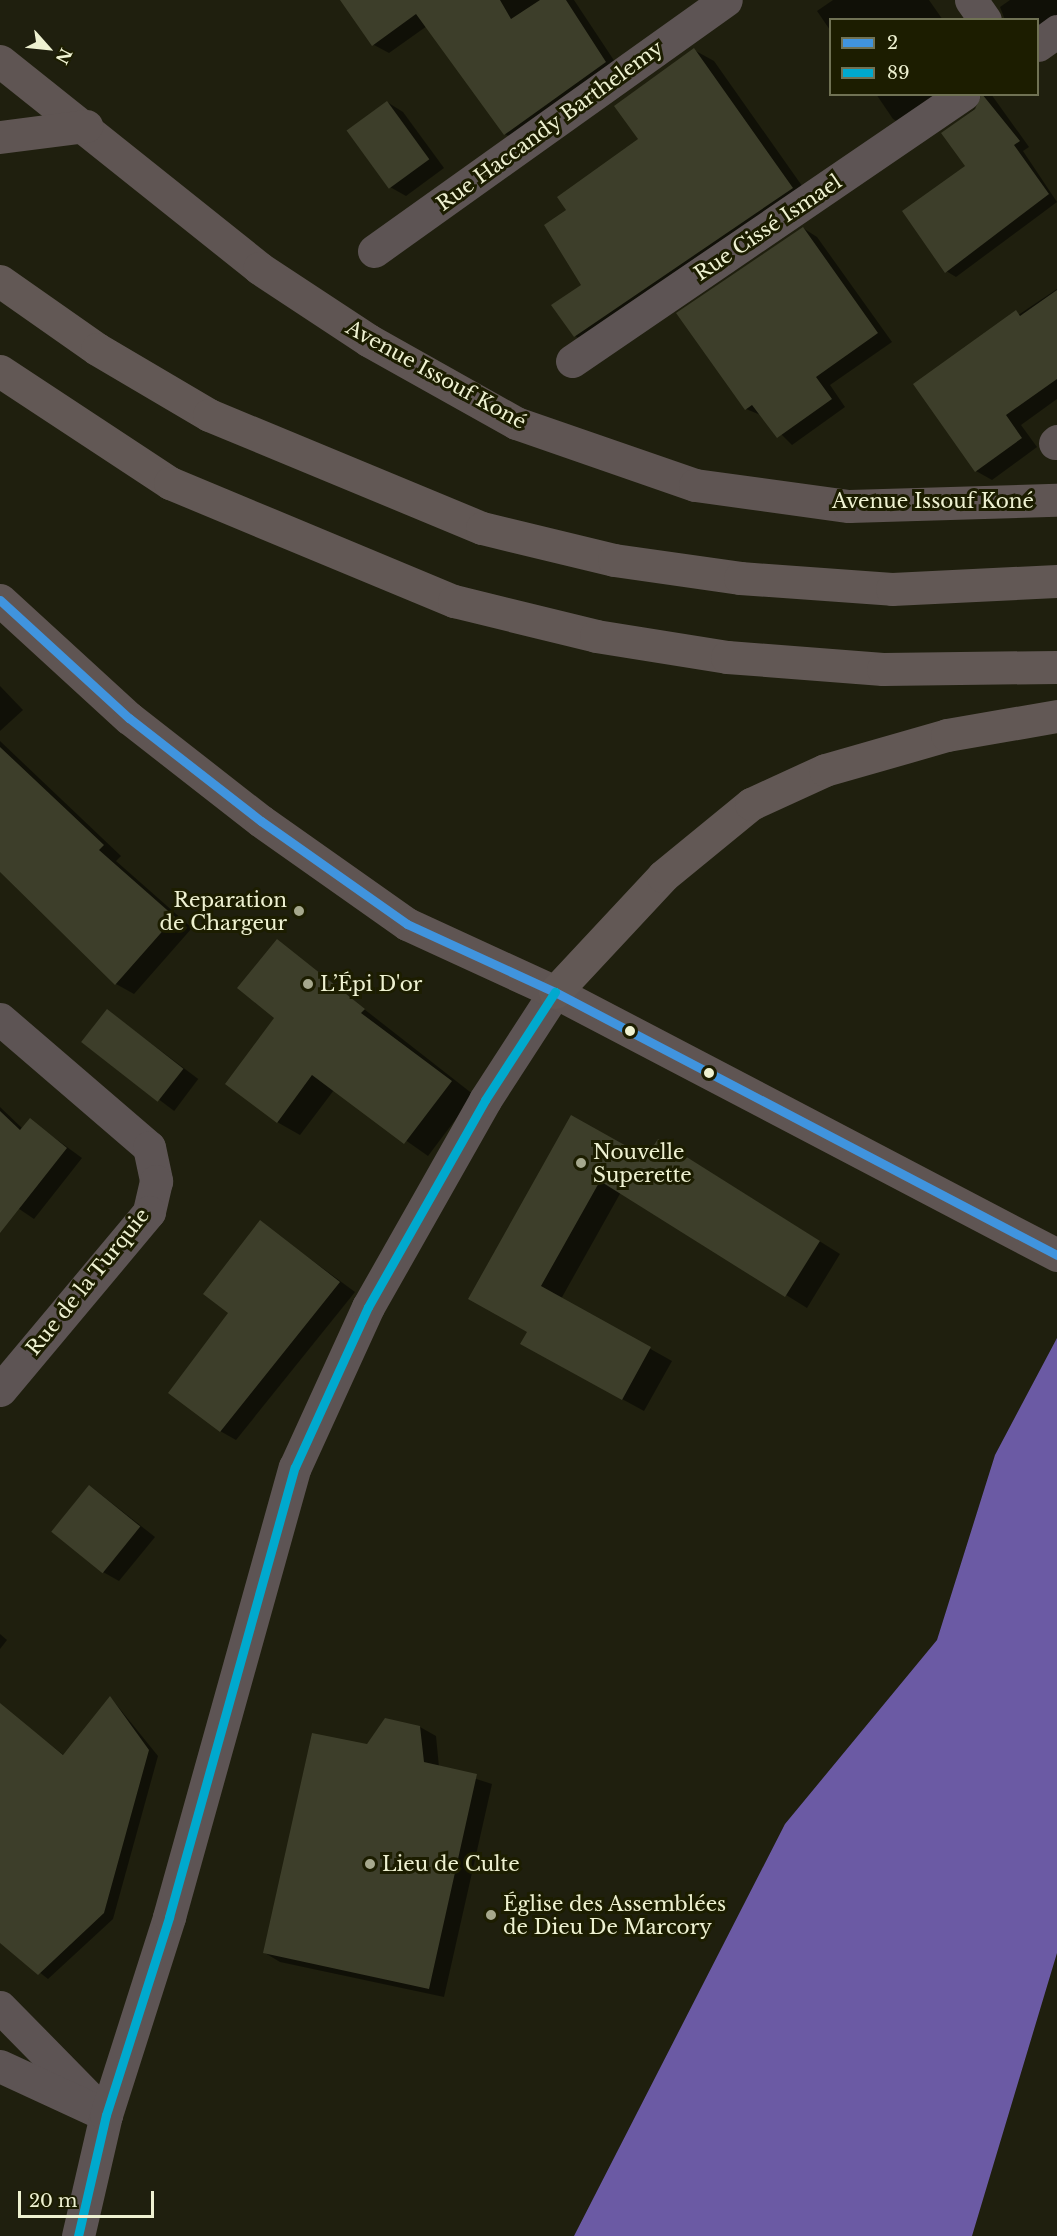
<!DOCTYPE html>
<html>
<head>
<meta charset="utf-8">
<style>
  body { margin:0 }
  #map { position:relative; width:1057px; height:2236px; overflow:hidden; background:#1f1f0e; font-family:"Libre Baskerville",serif }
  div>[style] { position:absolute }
  .water>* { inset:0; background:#6b5aa4 }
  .shadow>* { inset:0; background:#0007; transform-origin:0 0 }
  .building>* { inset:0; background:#3d3e2a; transform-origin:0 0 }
  .street>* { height:33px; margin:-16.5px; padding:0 16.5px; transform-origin:16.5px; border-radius:16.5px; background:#5d5454 }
  .secondary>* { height:33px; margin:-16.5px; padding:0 16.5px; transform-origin:16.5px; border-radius:16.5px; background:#5f5553 }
  .highway>* { height:33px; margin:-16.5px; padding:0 16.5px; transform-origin:16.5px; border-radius:16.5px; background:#625855 }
  .bus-1>* { height:9px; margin:-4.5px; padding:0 4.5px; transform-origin:4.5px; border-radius:4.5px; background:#4094de }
  .bus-2>* { height:9px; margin:-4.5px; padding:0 4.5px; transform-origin:4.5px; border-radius:4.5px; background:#00a9ce }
  .dots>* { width:16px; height:16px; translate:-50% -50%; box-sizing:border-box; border:3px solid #1c1d00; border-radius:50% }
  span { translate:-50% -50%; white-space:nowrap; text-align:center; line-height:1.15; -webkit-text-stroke:6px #1c1d00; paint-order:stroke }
  .street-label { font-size:20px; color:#eef1d1 }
  .poi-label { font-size:20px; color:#eef1d1 }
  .right { translate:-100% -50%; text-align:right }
  .left { translate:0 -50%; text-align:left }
  .legend { position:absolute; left:829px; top:18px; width:210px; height:78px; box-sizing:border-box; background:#1c1d00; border:2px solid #707254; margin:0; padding:8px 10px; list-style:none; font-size:18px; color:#eef1d1 }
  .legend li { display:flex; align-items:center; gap:12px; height:30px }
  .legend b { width:30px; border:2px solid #707254 }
  .north { position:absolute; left:18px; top:18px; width:60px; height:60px; -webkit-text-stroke:4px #1c1d00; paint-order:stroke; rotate:117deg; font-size:16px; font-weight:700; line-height:24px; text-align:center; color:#eef1d1 }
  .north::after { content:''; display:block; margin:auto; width:21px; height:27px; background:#eef1d1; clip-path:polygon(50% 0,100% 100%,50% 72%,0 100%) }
  .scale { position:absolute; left:18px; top:2191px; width:136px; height:27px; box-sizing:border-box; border:3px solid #eef1d1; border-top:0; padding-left:8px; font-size:18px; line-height:21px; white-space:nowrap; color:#eef1d1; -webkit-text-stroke:4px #1c1d00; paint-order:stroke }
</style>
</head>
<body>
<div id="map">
  <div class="water">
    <i style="clip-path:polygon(1057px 1338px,1057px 1953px,972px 2236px,574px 2236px,785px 1824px,937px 1640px,995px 1455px)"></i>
  </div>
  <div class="shadow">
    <i style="clip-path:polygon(342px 0,574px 0,621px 71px,520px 143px,505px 134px,427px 26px,389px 53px,374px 45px)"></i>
    <i style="clip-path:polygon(833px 0,929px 0,943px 20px,830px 20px,830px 30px,817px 11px)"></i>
    <i style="clip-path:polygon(1010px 0,1057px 0,1057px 32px,1038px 46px,1038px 20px,1005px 20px,1000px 7px)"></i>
    <i style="clip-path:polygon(694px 50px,714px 61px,812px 200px,594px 347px,575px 336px,583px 286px,568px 210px,640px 140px)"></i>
    <i style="clip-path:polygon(876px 94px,960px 94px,910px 129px,893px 119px)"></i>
    <i style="clip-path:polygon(982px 94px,991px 94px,1029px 147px,1023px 151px,1057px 202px,956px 277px,946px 271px,967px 167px,943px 133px,982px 103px)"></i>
    <i style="clip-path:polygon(387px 102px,403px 112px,444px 168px,406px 196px,390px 187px)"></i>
    <i style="clip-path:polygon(803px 228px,817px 237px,892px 342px,830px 385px,845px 407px,792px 445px,763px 416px,746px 409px)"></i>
    <i style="clip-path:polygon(1057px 289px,1057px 399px,1021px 425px,1037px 447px,992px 480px,976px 471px,915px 384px)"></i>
    <i style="clip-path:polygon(0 686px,23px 710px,0 731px)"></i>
    <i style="clip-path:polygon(0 741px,121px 856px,116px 861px,192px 928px,134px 994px,116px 984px,0 871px)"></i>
    <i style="clip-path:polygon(277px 941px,474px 1095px,428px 1156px,334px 1090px,300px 1135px,277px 1122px)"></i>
    <i style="left:108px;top:1011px;width:113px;height:40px;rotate:37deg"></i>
    <i style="clip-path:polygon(0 1107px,23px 1129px,30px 1120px,82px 1158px,34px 1219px,0 1196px)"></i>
    <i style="clip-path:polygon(572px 1117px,646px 1159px,679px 1153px,840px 1254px,807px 1308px,621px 1192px,561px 1299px,672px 1361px,644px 1411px,543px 1356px,528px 1332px)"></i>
    <i style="clip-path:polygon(260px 1222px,355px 1292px,236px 1440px,220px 1431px,230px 1313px)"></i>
    <i style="clip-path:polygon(90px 1486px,155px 1537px,119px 1581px,103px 1572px)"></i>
    <i style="clip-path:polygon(0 1634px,7px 1640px,0 1649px)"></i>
    <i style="clip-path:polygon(111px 1698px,158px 1756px,113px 1919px,48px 1979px,0 1941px,0 1720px,7px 1711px,65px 1756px)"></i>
    <i style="clip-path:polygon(420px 1727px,436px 1736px,439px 1767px,492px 1784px,444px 1997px,280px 1962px,265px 1953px,367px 1746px)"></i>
  </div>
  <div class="building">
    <i style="clip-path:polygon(340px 0,500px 0,511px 19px,540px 0,566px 0,606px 62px,504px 135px,416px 14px,372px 46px)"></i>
    <i style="clip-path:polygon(694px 48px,793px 188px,574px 337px,551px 305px,581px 285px,544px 225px,566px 210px,557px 197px,638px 139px,614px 106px)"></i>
    <i style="clip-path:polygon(982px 94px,1020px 141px,1014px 145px,1049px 194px,945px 273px,902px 211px,965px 166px,941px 133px,975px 109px)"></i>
    <i style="left:387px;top:101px;width:72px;height:50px;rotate:54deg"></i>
    <i style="clip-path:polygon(803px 227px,878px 333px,816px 377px,832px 399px,777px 438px,752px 405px,745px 410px,676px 313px)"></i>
    <i style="clip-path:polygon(1057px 290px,1057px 379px,1006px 415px,1022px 438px,975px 472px,913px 384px,1016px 310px,1020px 316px)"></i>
    <i style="clip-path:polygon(0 747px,104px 845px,99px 850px,175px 917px,115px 985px,0 872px)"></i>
    <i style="clip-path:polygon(277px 939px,365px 1009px,361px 1013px,452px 1081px,404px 1144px,312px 1075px,277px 1123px,225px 1084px,274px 1018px,237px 988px)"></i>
    <i style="left:107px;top:1009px;width:97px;height:42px;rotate:38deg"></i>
    <i style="clip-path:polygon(0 1111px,20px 1130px,30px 1118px,67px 1148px,0 1233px)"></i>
    <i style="clip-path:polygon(571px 1115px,646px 1157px,658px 1139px,820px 1241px,785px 1297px,600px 1181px,541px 1286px,651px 1347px,622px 1400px,520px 1344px,527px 1332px,468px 1299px)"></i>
    <i style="clip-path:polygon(260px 1220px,340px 1282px,220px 1432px,168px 1393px,228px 1313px,203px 1294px)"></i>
    <i style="left:89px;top:1485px;width:66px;height:60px;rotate:39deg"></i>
    <i style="clip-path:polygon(110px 1696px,149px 1750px,104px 1913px,38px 1975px,0 1943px,0 1703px,63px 1755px)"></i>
    <i style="clip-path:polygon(385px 1718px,420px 1726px,424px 1762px,477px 1774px,429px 1989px,263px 1953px,312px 1733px,367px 1744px)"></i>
  </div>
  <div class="street">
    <i style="left:971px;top:0;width:24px;rotate:55deg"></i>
    <i style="left:1038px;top:45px;width:24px;rotate:-36deg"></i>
    <i style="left:374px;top:251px;width:432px;rotate:-35.5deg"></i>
    <i style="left:572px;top:361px;width:474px;rotate:-34.3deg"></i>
    <i style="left:1055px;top:443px;width:3px;rotate:-45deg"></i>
    <i style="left:0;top:1019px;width:196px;rotate:40.7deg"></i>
    <i style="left:149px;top:1147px;width:35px;rotate:78deg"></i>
    <i style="left:156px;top:1181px;width:32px;rotate:103deg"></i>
    <i style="left:149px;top:1212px;width:232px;rotate:129.9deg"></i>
    <i style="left:0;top:2007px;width:151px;rotate:45.5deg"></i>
    <i style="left:106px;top:2115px;width:117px;rotate:-155.2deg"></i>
    <i style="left:78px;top:2236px;width:124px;rotate:-77deg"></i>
    <i style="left:106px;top:2115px;width:208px;rotate:-72.3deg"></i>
    <i style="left:169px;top:1917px;width:467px;rotate:-74.4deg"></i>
    <i style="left:295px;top:1467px;width:176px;rotate:-65.5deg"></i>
    <i style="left:368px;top:1307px;width:238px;rotate:-60.5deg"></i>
    <i style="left:485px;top:1100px;width:129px;rotate:-57.1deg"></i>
  </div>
  <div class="secondary">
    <i style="left:0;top:61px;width:332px;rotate:38.6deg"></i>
    <i style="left:259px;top:268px;width:131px;rotate:33.4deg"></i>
    <i style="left:368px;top:340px;width:170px;rotate:29.3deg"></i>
    <i style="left:516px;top:423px;width:189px;rotate:19.1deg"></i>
    <i style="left:695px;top:485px;width:155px;rotate:7.8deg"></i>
    <i style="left:849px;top:506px;width:208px;rotate:-1.7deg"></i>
    <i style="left:0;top:137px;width:87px;rotate:-7.3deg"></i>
    <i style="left:0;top:600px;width:175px;rotate:42.5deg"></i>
    <i style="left:129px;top:718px;width:167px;rotate:38deg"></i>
    <i style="left:261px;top:821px;width:179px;rotate:35.2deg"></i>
    <i style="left:407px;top:924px;width:163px;rotate:24.7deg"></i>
    <i style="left:555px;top:992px;width:567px;rotate:27.65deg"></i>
  </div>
  <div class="highway">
    <i style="left:0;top:281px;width:118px;rotate:35deg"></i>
    <i style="left:97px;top:349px;width:130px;rotate:30.5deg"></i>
    <i style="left:209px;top:415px;width:295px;rotate:22.5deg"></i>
    <i style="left:482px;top:528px;width:136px;rotate:13.6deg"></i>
    <i style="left:614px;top:560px;width:127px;rotate:8.1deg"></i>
    <i style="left:740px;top:578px;width:152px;rotate:4.1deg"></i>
    <i style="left:892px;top:589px;width:165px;rotate:-2.8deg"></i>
    <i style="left:0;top:371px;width:204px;rotate:33.4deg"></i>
    <i style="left:170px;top:483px;width:308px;rotate:22.6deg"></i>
    <i style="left:454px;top:601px;width:146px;rotate:13.8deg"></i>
    <i style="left:596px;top:636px;width:133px;rotate:9.1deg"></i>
    <i style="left:727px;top:657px;width:156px;rotate:4.4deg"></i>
    <i style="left:883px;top:669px;width:174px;rotate:-0.7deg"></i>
    <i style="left:555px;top:992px;width:158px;rotate:-47deg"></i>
    <i style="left:663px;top:876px;width:114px;rotate:-39.3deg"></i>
    <i style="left:751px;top:804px;width:81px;rotate:-24.7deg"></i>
    <i style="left:825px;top:770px;width:127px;rotate:-16deg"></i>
    <i style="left:947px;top:735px;width:112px;rotate:-9.8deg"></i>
  </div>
  <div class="bus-1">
    <i style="left:0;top:600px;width:175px;rotate:42.5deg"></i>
    <i style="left:129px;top:718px;width:167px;rotate:38deg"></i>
    <i style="left:261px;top:821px;width:179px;rotate:35.2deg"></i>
    <i style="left:407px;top:924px;width:163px;rotate:24.7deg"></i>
    <i style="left:555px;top:992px;width:567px;rotate:27.65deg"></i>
  </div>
  <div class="bus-2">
    <i style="left:78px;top:2236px;width:124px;rotate:-77deg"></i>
    <i style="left:106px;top:2115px;width:208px;rotate:-72.3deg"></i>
    <i style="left:169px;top:1917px;width:467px;rotate:-74.4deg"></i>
    <i style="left:295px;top:1467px;width:176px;rotate:-65.5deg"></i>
    <i style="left:368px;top:1307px;width:238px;rotate:-60.5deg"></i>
    <i style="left:485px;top:1100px;width:129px;rotate:-57.1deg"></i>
  </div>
  <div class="dots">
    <i style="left:299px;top:911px;background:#a6a88d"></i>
    <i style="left:308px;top:984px;background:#a6a88d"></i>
    <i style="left:630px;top:1031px;background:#eef1d1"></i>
    <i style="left:709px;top:1073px;background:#eef1d1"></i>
    <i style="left:581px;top:1163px;background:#a6a88d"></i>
    <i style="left:370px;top:1864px;background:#a6a88d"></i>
    <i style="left:491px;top:1915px;background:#a6a88d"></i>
  </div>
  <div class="street-label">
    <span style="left:550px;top:126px;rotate:-36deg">Rue Haccandy Barthelemy</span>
    <span style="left:768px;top:228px;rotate:-34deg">Rue Cissé Ismael</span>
    <span style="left:436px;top:375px;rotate:29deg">Avenue Issouf Koné</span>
    <span style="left:933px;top:501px">Avenue Issouf Koné</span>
    <span style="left:88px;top:1282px;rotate:-51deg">Rue de la Turquie</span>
  </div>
  <div class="poi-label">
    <span class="right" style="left:287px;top:912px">Reparation<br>de Chargeur</span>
    <span class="left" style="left:320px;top:984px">L’Épi D'or</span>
    <span class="left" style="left:593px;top:1164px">Nouvelle<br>Superette</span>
    <span class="left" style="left:382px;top:1864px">Lieu de Culte</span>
    <span class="left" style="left:503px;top:1916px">Église des Assemblées<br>de Dieu De Marcory</span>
  </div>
  <ul class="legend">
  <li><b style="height:8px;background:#4094de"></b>2</li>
  <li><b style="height:8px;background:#00a9ce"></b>89</li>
  </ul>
  <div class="north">N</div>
  <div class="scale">20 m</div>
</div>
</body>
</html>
